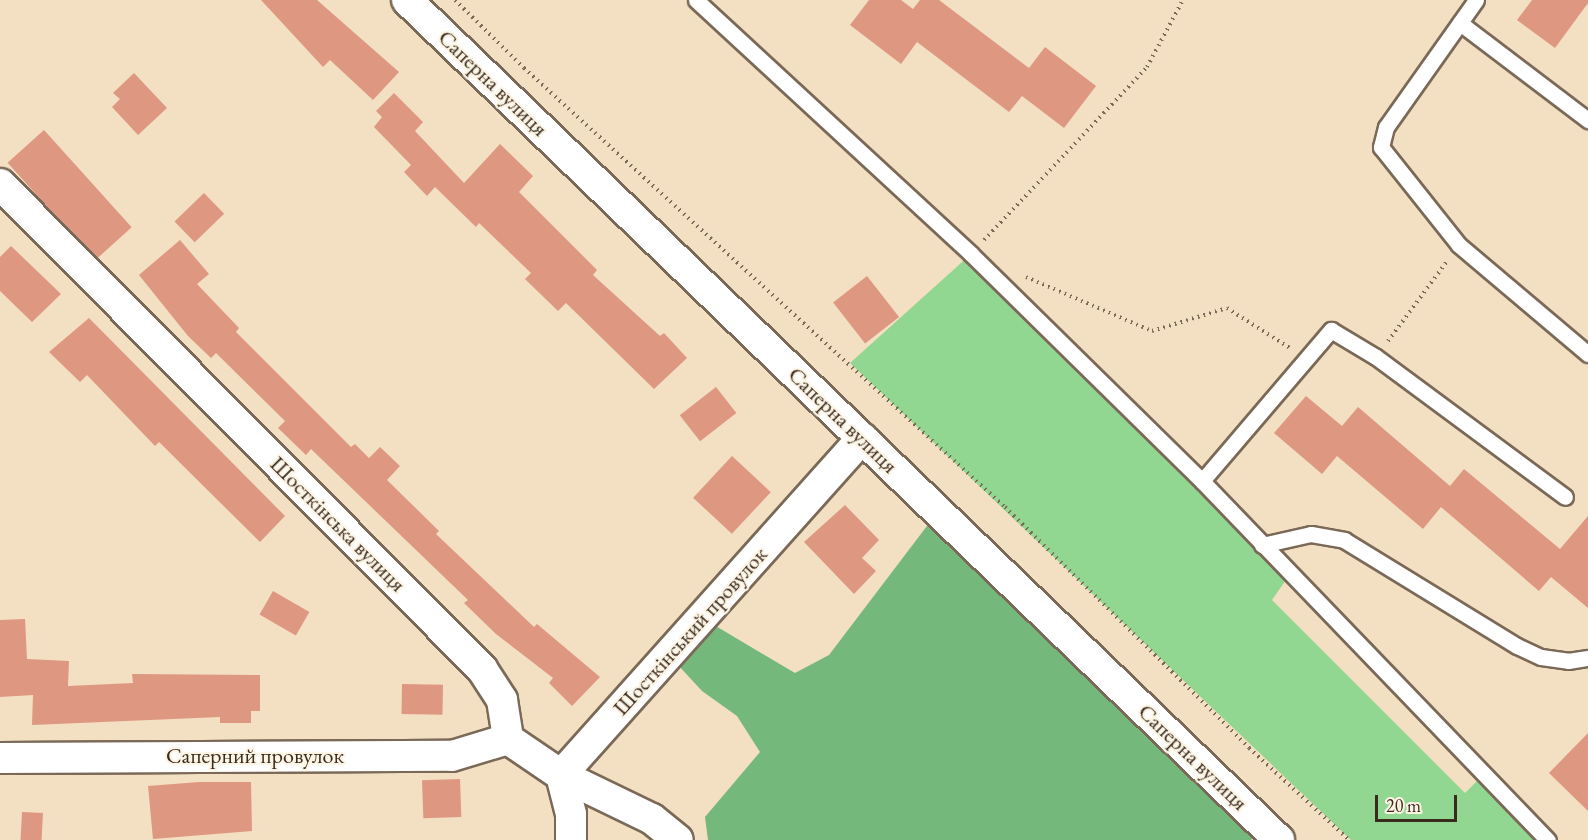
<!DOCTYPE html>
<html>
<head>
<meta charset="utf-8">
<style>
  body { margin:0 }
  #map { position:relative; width:1588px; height:840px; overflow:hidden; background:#f3dfc2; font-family:"EB Garamond",serif }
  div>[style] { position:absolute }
  .green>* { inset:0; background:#91d792 }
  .forest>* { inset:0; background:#74b87c }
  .building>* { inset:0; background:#de9781; transform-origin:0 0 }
  .path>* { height:4px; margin-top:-2px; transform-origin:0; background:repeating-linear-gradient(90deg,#7b6957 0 1.5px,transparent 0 6px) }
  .roads { filter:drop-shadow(2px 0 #7b6957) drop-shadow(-2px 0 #7b6957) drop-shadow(0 2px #7b6957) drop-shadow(0 -2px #7b6957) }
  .lane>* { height:15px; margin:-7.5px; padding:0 7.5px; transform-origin:7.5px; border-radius:7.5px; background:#fff }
  .street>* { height:30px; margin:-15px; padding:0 15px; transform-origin:15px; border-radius:15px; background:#fff }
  span { translate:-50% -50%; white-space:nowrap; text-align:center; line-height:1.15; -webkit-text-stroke:4.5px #fcf5e5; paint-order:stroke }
  .street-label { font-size:22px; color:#3b2a1e }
  .scale { position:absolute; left:1375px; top:795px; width:82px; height:27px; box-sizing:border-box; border:3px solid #3b2a1e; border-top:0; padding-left:8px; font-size:18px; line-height:21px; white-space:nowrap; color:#3b2a1e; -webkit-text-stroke:4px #fcf5e5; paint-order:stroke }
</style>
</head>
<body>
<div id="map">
  <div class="green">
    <i style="clip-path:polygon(971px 254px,1290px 574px,1272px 600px,1465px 793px,1484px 774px,1548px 840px,1351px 840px,850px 363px)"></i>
  </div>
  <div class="forest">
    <i style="clip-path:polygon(930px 522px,1256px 833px,1251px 840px,708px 840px,705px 817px,760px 752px,737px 716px,702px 691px,678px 665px,714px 625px,795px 673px,829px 655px)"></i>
  </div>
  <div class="building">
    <i style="clip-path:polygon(261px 0,317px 0,399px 72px,373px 100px,330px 60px,323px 67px)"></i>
    <i style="clip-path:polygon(869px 0,901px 0,913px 9px,920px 0,939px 0,1029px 68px,1045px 47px,1096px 86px,1064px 128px,1022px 96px,1009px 112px,917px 42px,901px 64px,850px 25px)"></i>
    <i style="clip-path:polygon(1532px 0,1588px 0,1588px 3px,1555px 48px,1517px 20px)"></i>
    <i style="clip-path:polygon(134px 73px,167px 108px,138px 135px,112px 107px,120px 99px,113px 93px)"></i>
    <i style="clip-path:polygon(394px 93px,423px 122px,415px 131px,464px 183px,500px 144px,533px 176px,519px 192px,597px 270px,593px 275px,660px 336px,664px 333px,687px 358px,654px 389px,566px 303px,558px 311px,525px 279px,531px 273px,479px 223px,476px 227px,435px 187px,427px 196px,404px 172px,411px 165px,374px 127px,382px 117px,376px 111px)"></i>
    <i style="left:44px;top:130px;width:131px;height:49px;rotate:48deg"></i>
    <i style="left:204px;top:193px;width:29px;height:41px;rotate:46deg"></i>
    <i style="clip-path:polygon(180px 240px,209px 274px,197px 284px,239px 328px,236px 332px,351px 447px,355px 444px,369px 458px,380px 447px,400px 466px,387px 480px,439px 531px,436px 534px,534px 627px,537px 624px,600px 677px,572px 706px,549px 683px,553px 678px,496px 634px,464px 603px,468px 600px,311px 449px,306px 455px,278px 428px,285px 421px,216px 353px,211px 358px,188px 336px,139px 275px)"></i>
    <i style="clip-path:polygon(11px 246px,61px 294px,32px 322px,0 291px,0 257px)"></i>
    <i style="left:867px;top:276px;width:52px;height:43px;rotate:52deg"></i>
    <i style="clip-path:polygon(89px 318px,285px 516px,260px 542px,159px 442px,155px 446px,87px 375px,80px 382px,49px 352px)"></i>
    <i style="left:716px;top:387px;width:33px;height:46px;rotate:52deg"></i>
    <i style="clip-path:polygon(1306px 396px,1342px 426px,1358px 407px,1450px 486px,1464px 469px,1560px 549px,1588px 516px,1588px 608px,1551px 577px,1539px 591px,1441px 507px,1423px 529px,1337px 456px,1322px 474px,1274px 433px)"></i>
    <i style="left:732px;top:456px;width:53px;height:57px;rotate:43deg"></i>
    <i style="clip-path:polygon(845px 505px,879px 540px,862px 558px,876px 571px,854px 594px,804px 542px)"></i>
    <i style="left:273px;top:591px;width:42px;height:27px;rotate:30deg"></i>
    <i style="clip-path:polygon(25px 619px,27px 659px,69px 661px,68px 686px,133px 683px,132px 674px,260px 675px,260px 711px,251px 711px,251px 723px,220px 723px,220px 717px,32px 725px,33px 695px,0 697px,0 620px)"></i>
    <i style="left:402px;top:684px;width:41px;height:30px;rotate:1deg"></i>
    <i style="clip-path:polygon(1588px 733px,1588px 811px,1549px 773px)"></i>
    <i style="left:460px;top:779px;width:38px;height:38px;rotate:88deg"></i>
    <i style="clip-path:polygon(199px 782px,251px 782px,252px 831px,153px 839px,148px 786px)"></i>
    <i style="left:22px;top:812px;width:21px;height:28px;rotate:3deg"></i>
  </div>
  <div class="path">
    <i style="left:455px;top:0;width:97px;rotate:44.6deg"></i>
    <i style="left:524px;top:68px;width:651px;rotate:42.39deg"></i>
    <i style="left:1005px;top:507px;width:343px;rotate:44.6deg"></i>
    <i style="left:1249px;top:748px;width:136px;rotate:42.6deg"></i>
    <i style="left:984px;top:240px;width:238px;rotate:-46.7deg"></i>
    <i style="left:1147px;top:67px;width:76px;rotate:-61.8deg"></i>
    <i style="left:1026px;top:277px;width:137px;rotate:23.2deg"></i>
    <i style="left:1152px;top:331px;width:78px;rotate:-17deg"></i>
    <i style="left:1227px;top:308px;width:75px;rotate:32.4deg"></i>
    <i style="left:1388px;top:341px;width:101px;rotate:-53.5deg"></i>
  </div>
  <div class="roads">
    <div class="lane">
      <i style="left:696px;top:0;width:374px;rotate:42.7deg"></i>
      <i style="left:971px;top:254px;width:324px;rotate:44.5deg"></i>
      <i style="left:1202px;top:481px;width:499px;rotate:46.1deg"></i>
      <i style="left:1476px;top:0;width:156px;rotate:125.3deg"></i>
      <i style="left:1386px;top:127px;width:21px;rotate:104deg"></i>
      <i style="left:1381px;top:147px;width:125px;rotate:51.5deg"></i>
      <i style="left:1459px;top:245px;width:169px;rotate:40.2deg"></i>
      <i style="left:1460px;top:23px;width:161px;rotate:37.2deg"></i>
      <i style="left:1202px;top:481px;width:199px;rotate:-49.5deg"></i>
      <i style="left:1331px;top:330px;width:52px;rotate:31deg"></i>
      <i style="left:1376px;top:357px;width:235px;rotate:36.5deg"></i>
      <i style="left:1262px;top:545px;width:50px;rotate:-12.7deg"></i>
      <i style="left:1311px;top:534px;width:34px;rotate:10deg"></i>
      <i style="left:1344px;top:540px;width:203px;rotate:31.5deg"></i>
      <i style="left:1517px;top:646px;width:26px;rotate:25deg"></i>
      <i style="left:1541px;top:657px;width:27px;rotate:8deg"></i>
      <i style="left:1568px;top:661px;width:20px;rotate:-9deg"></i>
    </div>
    <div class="street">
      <i style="left:407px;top:0;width:1211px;rotate:43.93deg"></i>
      <i style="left:0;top:184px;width:684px;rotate:45.18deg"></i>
      <i style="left:482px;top:669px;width:37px;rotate:57deg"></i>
      <i style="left:502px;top:700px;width:39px;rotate:81deg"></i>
      <i style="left:508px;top:739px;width:64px;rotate:34.2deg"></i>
      <i style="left:561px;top:775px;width:101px;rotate:25.8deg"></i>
      <i style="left:652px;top:819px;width:33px;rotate:39deg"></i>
      <i style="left:0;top:758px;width:452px;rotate:-0.3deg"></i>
      <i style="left:452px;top:756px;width:59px;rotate:-16.9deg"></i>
      <i style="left:571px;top:840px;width:26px;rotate:-90deg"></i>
      <i style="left:571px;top:814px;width:40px;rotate:-104.4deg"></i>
      <i style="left:561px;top:775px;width:452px;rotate:-48.2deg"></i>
    </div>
  </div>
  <div class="street-label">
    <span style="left:493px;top:83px;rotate:44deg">Саперна вулиця</span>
    <span style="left:843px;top:420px;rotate:44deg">Саперна вулиця</span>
    <span style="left:338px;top:524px;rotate:45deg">Шосткінська вулиця</span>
    <span style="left:690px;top:631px;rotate:-48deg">Шосткінський провулок</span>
    <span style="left:255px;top:756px">Саперний провулок</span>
    <span style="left:1193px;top:757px;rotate:44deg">Саперна вулиця</span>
  </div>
  <div class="scale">20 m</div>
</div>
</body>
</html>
